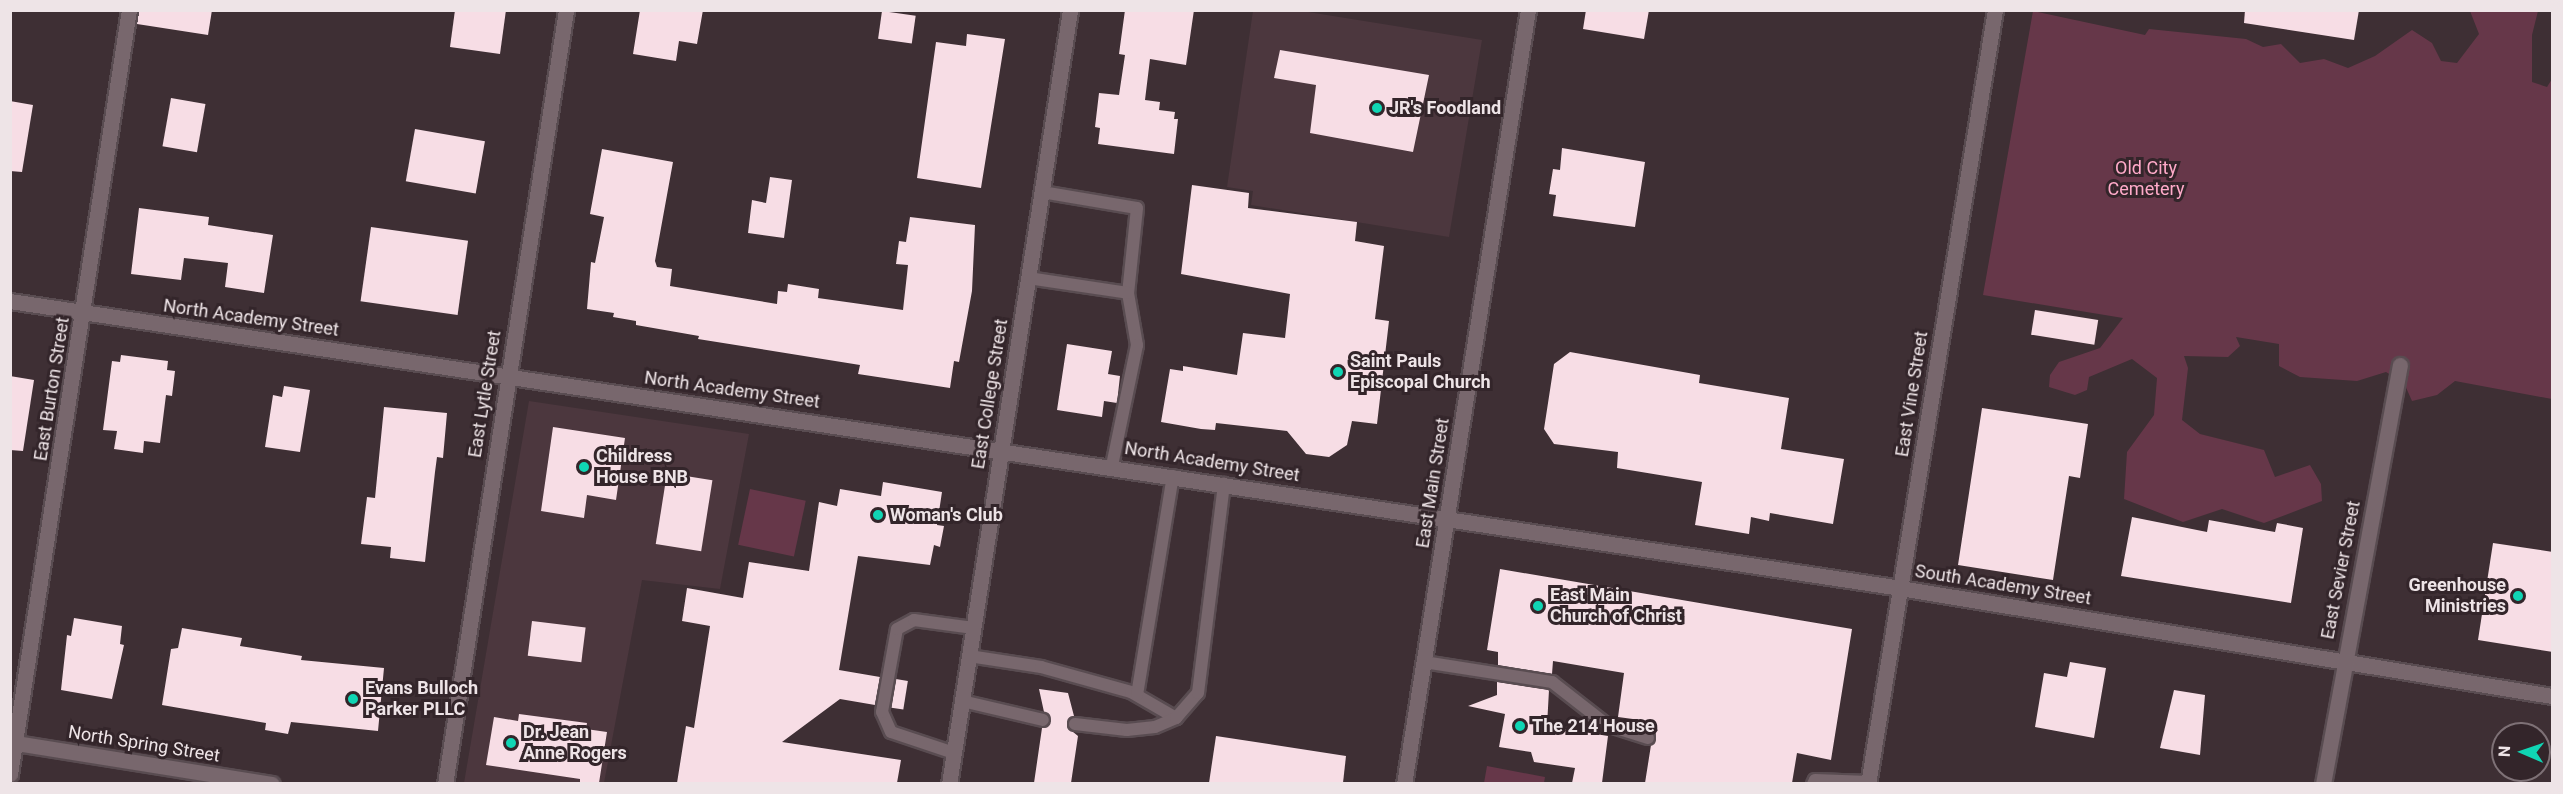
<!DOCTYPE html>
<html>
<head>
<meta charset="utf-8">
<style>
  body { margin:0 }
  #map { position:relative; width:2563px; height:794px; overflow:hidden; background:#3e2f34; font-family:Roboto,sans-serif }
  div>[style] { position:absolute }
  .built>* { inset:0; background:#4c373e }
  .green>* { inset:0; background:#663749; transform-origin:0 0 }
  .building>* { inset:0; background:#f7dde5; transform-origin:0 0 }
  .roads { filter:drop-shadow(2px 0 #594c51) drop-shadow(-2px 0 #594c51) drop-shadow(0 2px #594c51) drop-shadow(0 -2px #594c51) }
  .service>* { height:12px; margin:-6px; padding:0 6px; transform-origin:6px; border-radius:6px; background:#78676d }
  .minor>* { height:15px; margin:-7.5px; padding:0 7.5px; transform-origin:7.5px; border-radius:7.5px; background:#78676d }
  .tertiary>* { height:15px; margin:-7.5px; padding:0 7.5px; transform-origin:7.5px; border-radius:7.5px; background:#78676d }
  .dots>* { width:16px; height:16px; translate:-50% -50%; box-sizing:border-box; border:3px solid #33252a; border-radius:50% }
  span { translate:-50% -50%; white-space:nowrap; text-align:center; line-height:1.15; -webkit-text-stroke:6px #33252a; paint-order:stroke }
  .poi-label { font-size:18px; color:#eee4e7; font-weight:700 }
  .left { translate:0 -50%; text-align:left }
  .right { translate:-100% -50%; text-align:right }
  .park-label { font-size:18px; color:#ffaac9 }
  .street-label { font-size:18px; color:#eee4e7 }
  .frame { position:absolute; inset:0; border:12px solid #eee4e7; pointer-events:none }
  .north { position:absolute; left:2491px; top:722px; width:60px; height:60px; box-sizing:border-box; background:#33252a; border:2px solid #7e7176; border-radius:50%; rotate:272deg; font-size:16px; font-weight:700; line-height:24px; text-align:center; color:#eee4e7 }
  .north::after { content:''; display:block; margin:auto; width:21px; height:27px; background:#10d5b4; clip-path:polygon(50% 0,100% 100%,50% 72%,0 100%) }
</style>
</head>
<body>
<div id="map">
  <div class="built">
    <i style="clip-path:polygon(1253px 11px,1302px 11px,1482px 40px,1449px 237px,1251px 205px,1253px 191px,1227px 187px)"></i>
    <i style="clip-path:polygon(529px 401px,749px 434px,720px 589px,642px 580px,604px 783px,464px 783px)"></i>
  </div>
  <div class="green">
    <i style="clip-path:polygon(2033px 11px,2145px 35px,2149px 29px,2246px 39px,2263px 47px,2281px 44px,2300px 63px,2324px 59px,2348px 68px,2375px 56px,2412px 30px,2432px 43px,2441px 61px,2457px 63px,2479px 34px,2470px 11px,2538px 11px,2532px 35px,2532px 82px,2547px 87px,2552px 79px,2552px 399px,2455px 381px,2437px 395px,2412px 401px,2404px 383px,2386px 372px,2357px 381px,2300px 377px,2279px 366px,2279px 344px,2236px 337px,2240px 346px,2228px 357px,2184px 356px,2188px 368px,2182px 420px,2200px 434px,2264px 450px,2275px 477px,2310px 465px,2321px 484px,2322px 501px,2264px 523px,2222px 509px,2183px 522px,2124px 499px,2127px 452px,2154px 415px,2157px 378px,2132px 359px,2089px 377px,2087px 390px,2075px 395px,2049px 387px,2050px 375px,2059px 362px,2100px 348px,2123px 318px,1983px 295px)"></i>
    <i style="left:750px;top:489px;width:57px;height:57px;rotate:12deg"></i>
    <i style="clip-path:polygon(1487px 766px,1545px 777px,1544px 783px,1484px 783px)"></i>
  </div>
  <div class="building">
    <i style="clip-path:polygon(139px 10px,212px 10px,208px 35px,137px 24px)"></i>
    <i style="clip-path:polygon(455px 10px,506px 10px,500px 54px,450px 47px)"></i>
    <i style="clip-path:polygon(640px 10px,703px 10px,697px 44px,679px 41px,676px 61px,633px 54px)"></i>
    <i style="clip-path:polygon(1125px 10px,1194px 10px,1186px 65px,1150px 59px,1145px 100px,1160px 102px,1159px 110px,1175px 112px,1174px 119px,1178px 119px,1174px 154px,1098px 144px,1100px 128px,1095px 127px,1099px 93px,1119px 95px,1125px 55px,1119px 54px)"></i>
    <i style="clip-path:polygon(1586px 10px,1649px 10px,1644px 39px,1583px 29px)"></i>
    <i style="clip-path:polygon(2245px 10px,2359px 10px,2354px 40px,2244px 23px)"></i>
    <i style="left:882px;top:11px;width:34px;height:28px;rotate:8deg"></i>
    <i style="clip-path:polygon(967px 34px,1005px 39px,981px 188px,917px 178px,936px 42px,966px 46px)"></i>
    <i style="clip-path:polygon(1280px 50px,1429px 75px,1413px 152px,1310px 133px,1316px 85px,1274px 78px)"></i>
    <i style="left:171px;top:98px;width:35px;height:49px;rotate:10deg"></i>
    <i style="clip-path:polygon(10px 101px,33px 105px,22px 172px,10px 171px)"></i>
    <i style="left:415px;top:129px;width:71px;height:53px;rotate:10deg"></i>
    <i style="clip-path:polygon(1562px 148px,1645px 162px,1635px 227px,1553px 216px,1556px 195px,1549px 194px,1553px 169px,1560px 170px)"></i>
    <i style="clip-path:polygon(602px 149px,673px 162px,655px 261px,657px 267px,672px 269px,670px 286px,777px 304px,778px 291px,787px 292px,788px 284px,819px 289px,818px 298px,903px 310px,908px 265px,896px 264px,899px 241px,906px 242px,910px 217px,975px 225px,972px 291px,959px 362px,954px 361px,950px 388px,858px 374px,860px 365px,698px 339px,699px 336px,636px 325px,636px 321px,613px 317px,614px 313px,587px 309px,591px 262px,595px 263px,604px 217px,590px 214px)"></i>
    <i style="clip-path:polygon(770px 177px,792px 180px,784px 238px,748px 233px,752px 200px,766px 203px)"></i>
    <i style="clip-path:polygon(1192px 185px,1249px 193px,1248px 208px,1357px 222px,1355px 241px,1384px 246px,1375px 319px,1389px 321px,1377px 424px,1352px 421px,1347px 445px,1329px 457px,1306px 454px,1287px 431px,1216px 423px,1215px 430px,1201px 429px,1161px 422px,1170px 369px,1183px 371px,1183px 366px,1237px 375px,1243px 333px,1285px 338px,1290px 294px,1181px 274px)"></i>
    <i style="clip-path:polygon(139px 208px,209px 217px,208px 225px,273px 235px,264px 293px,225px 287px,228px 263px,184px 258px,181px 280px,131px 274px)"></i>
    <i style="left:371px;top:227px;width:98px;height:75px;rotate:8deg"></i>
    <i style="left:2035px;top:310px;width:64px;height:25px;rotate:9deg"></i>
    <i style="clip-path:polygon(1067px 344px,1112px 351px,1108px 374px,1120px 376px,1117px 403px,1104px 401px,1102px 417px,1057px 410px)"></i>
    <i style="clip-path:polygon(1570px 352px,1700px 375px,1699px 383px,1789px 398px,1781px 449px,1844px 459px,1833px 524px,1770px 513px,1769px 521px,1751px 517px,1749px 534px,1695px 525px,1702px 482px,1617px 468px,1618px 452px,1554px 444px,1544px 429px,1554px 364px)"></i>
    <i style="clip-path:polygon(121px 355px,168px 361px,167px 370px,175px 371px,172px 396px,166px 395px,160px 443px,144px 441px,143px 453px,114px 449px,117px 431px,103px 430px,112px 361px,120px 362px)"></i>
    <i style="clip-path:polygon(10px 376px,34px 380px,23px 451px,10px 450px)"></i>
    <i style="clip-path:polygon(284px 386px,310px 390px,300px 452px,265px 447px,273px 395px,282px 397px)"></i>
    <i style="clip-path:polygon(384px 407px,447px 413px,443px 458px,437px 457px,435px 472px,425px 562px,390px 558px,391px 547px,361px 544px,367px 497px,375px 498px)"></i>
    <i style="clip-path:polygon(1982px 408px,2088px 424px,2080px 478px,2069px 476px,2053px 580px,1958px 565px)"></i>
    <i style="clip-path:polygon(553px 427px,625px 438px,616px 500px,587px 495px,584px 518px,541px 511px)"></i>
    <i style="left:667px;top:473px;width:46px;height:72px;rotate:9deg"></i>
    <i style="clip-path:polygon(883px 482px,942px 492px,937px 525px,944px 526px,940px 547px,934px 545px,930px 565px,858px 556px,839px 670px,880px 677px,875px 705px,840px 699px,782px 742px,901px 760px,897px 783px,677px 783px,686px 726px,694px 728px,710px 626px,682px 621px,687px 588px,743px 598px,749px 562px,809px 571px,819px 502px,837px 506px,840px 489px,881px 496px)"></i>
    <i style="clip-path:polygon(2132px 517px,2207px 532px,2209px 520px,2275px 532px,2277px 523px,2303px 528px,2291px 603px,2121px 576px)"></i>
    <i style="clip-path:polygon(2493px 543px,2553px 552px,2553px 652px,2478px 640px)"></i>
    <i style="clip-path:polygon(1500px 569px,1852px 629px,1831px 760px,1797px 753px,1792px 783px,1645px 783px,1651px 745px,1656px 740px,1655px 722px,1618px 717px,1624px 673px,1553px 661px,1552px 674px,1498px 665px,1498px 652px,1487px 650px)"></i>
    <i style="clip-path:polygon(74px 618px,122px 626px,120px 644px,124px 645px,112px 699px,61px 690px,67px 635px,71px 636px)"></i>
    <i style="left:532px;top:621px;width:54px;height:35px;rotate:7deg"></i>
    <i style="clip-path:polygon(182px 628px,242px 638px,240px 646px,302px 656px,301px 660px,384px 668px,378px 731px,291px 722px,288px 734px,265px 730px,266px 723px,162px 705px,171px 649px,178px 648px)"></i>
    <i style="clip-path:polygon(2070px 662px,2106px 668px,2094px 738px,2035px 727px,2044px 673px,2067px 677px)"></i>
    <i style="left:896px;top:679px;width:12px;height:29px;rotate:9deg"></i>
    <i style="clip-path:polygon(1497px 682px,1549px 690px,1547px 726px,1608px 736px,1602px 783px,1572px 783px,1575px 768px,1534px 762px,1531px 752px,1499px 747px,1505px 714px,1468px 706px,1497px 695px)"></i>
    <i style="clip-path:polygon(1039px 689px,1068px 693px,1074px 716px,1067px 727px,1078px 736px,1071px 783px,1034px 783px,1042px 728px,1051px 721px,1044px 712px)"></i>
    <i style="clip-path:polygon(2174px 690px,2205px 695px,2200px 755px,2160px 748px)"></i>
    <i style="clip-path:polygon(519px 714px,587px 723px,586px 729px,607px 732px,599px 783px,580px 783px,580px 779px,486px 765px,494px 717px,518px 721px)"></i>
    <i style="clip-path:polygon(1216px 736px,1346px 756px,1343px 783px,1209px 783px)"></i>
  </div>
  <div class="roads">
    <div class="service">
      <i style="left:1042px;top:192px;width:96px;rotate:9.6deg"></i>
      <i style="left:1137px;top:208px;width:85px;rotate:96deg"></i>
      <i style="left:1128px;top:293px;width:53px;rotate:80.2deg"></i>
      <i style="left:1137px;top:345px;width:124px;rotate:101.7deg"></i>
      <i style="left:1028px;top:278px;width:101px;rotate:8.5deg"></i>
      <i style="left:969px;top:656px;width:73px;rotate:8.7deg"></i>
      <i style="left:1041px;top:667px;width:93px;rotate:15.5deg"></i>
      <i style="left:1131px;top:692px;width:52px;rotate:30deg"></i>
      <i style="left:1424px;top:662px;width:130px;rotate:8.9deg"></i>
      <i style="left:1552px;top:682px;width:70px;rotate:38deg"></i>
      <i style="left:1607px;top:725px;width:43px;rotate:17.6deg"></i>
      <i style="left:1137px;top:695px;width:222px;rotate:-80.7deg"></i>
      <i style="left:962px;top:701px;width:83px;rotate:13.2deg"></i>
      <i style="left:1075px;top:724px;width:52px;rotate:6.6deg"></i>
      <i style="left:1127px;top:730px;width:28px;rotate:-6deg"></i>
      <i style="left:1155px;top:727px;width:23px;rotate:-23deg"></i>
      <i style="left:1176px;top:718px;width:33px;rotate:-49deg"></i>
      <i style="left:1198px;top:693px;width:211px;rotate:-82.9deg"></i>
      <i style="left:954px;top:753px;width:66px;rotate:-161.6deg"></i>
      <i style="left:891px;top:732px;width:22px;rotate:-114deg"></i>
      <i style="left:882px;top:712px;width:84px;rotate:-79.8deg"></i>
      <i style="left:897px;top:629px;width:19px;rotate:-28deg"></i>
      <i style="left:914px;top:620px;width:60px;rotate:7.7deg"></i>
      <i style="left:1813px;top:784px;width:4px;rotate:-63deg"></i>
      <i style="left:1815px;top:780px;width:54px;rotate:2.1deg"></i>
    </div>
    <div class="minor">
      <i style="left:10px;top:301px;width:1912px;rotate:8.63deg"></i>
      <i style="left:1900px;top:588px;width:661px;rotate:9.41deg"></i>
      <i style="left:10px;top:742px;width:265px;rotate:9.1deg"></i>
      <i style="left:10px;top:774px;width:773px;rotate:-81.15deg"></i>
      <i style="left:445px;top:784px;width:783px;rotate:-81.11deg"></i>
      <i style="left:949px;top:784px;width:783px;rotate:-81.11deg"></i>
      <i style="left:1868px;top:784px;width:784px;rotate:-80.68deg"></i>
      <i style="left:2323px;top:784px;width:426px;rotate:-79.6deg"></i>
    </div>
    <div class="tertiary">
      <i style="left:1404px;top:784px;width:784px;rotate:-80.9deg"></i>
    </div>
  </div>
  <div class="dots">
    <i style="left:1377px;top:108px;background:#10d5b4"></i>
    <i style="left:1338px;top:372px;background:#10d5b4"></i>
    <i style="left:584px;top:467px;background:#10d5b4"></i>
    <i style="left:878px;top:515px;background:#10d5b4"></i>
    <i style="left:2518px;top:596px;background:#10d5b4"></i>
    <i style="left:1538px;top:606px;background:#10d5b4"></i>
    <i style="left:353px;top:699px;background:#10d5b4"></i>
    <i style="left:1520px;top:726px;background:#10d5b4"></i>
    <i style="left:511px;top:743px;background:#10d5b4"></i>
  </div>
  <div class="poi-label">
    <span class="left" style="left:1389px;top:108px">JR's Foodland</span>
    <span class="left" style="left:1350px;top:372px">Saint Pauls<br>Episcopal Church</span>
    <span class="left" style="left:596px;top:467px">Childress<br>House BNB</span>
    <span class="left" style="left:890px;top:515px">Woman's Club</span>
    <span class="right" style="left:2506px;top:596px">Greenhouse<br>Ministries</span>
    <span class="left" style="left:1550px;top:606px">East Main<br>Church of Christ</span>
    <span class="left" style="left:365px;top:699px">Evans Bulloch<br>Parker PLLC</span>
    <span class="left" style="left:1532px;top:726px">The 214 House</span>
    <span class="left" style="left:523px;top:743px">Dr. Jean<br>Anne Rogers</span>
  </div>
  <div class="park-label">
    <span style="left:2146px;top:179px">Old City<br>Cemetery</span>
  </div>
  <div class="street-label">
    <span style="left:251px;top:318px;rotate:8deg">North Academy Street</span>
    <span style="left:52px;top:389px;rotate:-81deg">East Burton Street</span>
    <span style="left:732px;top:390px;rotate:8deg">North Academy Street</span>
    <span style="left:485px;top:394px;rotate:-81deg">East Lytle Street</span>
    <span style="left:990px;top:394px;rotate:-81deg">East College Street</span>
    <span style="left:1912px;top:394px;rotate:-81deg">East Vine Street</span>
    <span style="left:1212px;top:462px;rotate:9deg">North Academy Street</span>
    <span style="left:1433px;top:483px;rotate:-81deg">East Main Street</span>
    <span style="left:2341px;top:570px;rotate:-79deg">East Sevier Street</span>
    <span style="left:2003px;top:585px;rotate:9deg">South Academy Street</span>
    <span style="left:144px;top:744px;rotate:9deg">North Spring Street</span>
  </div>
  <div class="frame"></div>
  <div class="north">N</div>
</div>
</body>
</html>
